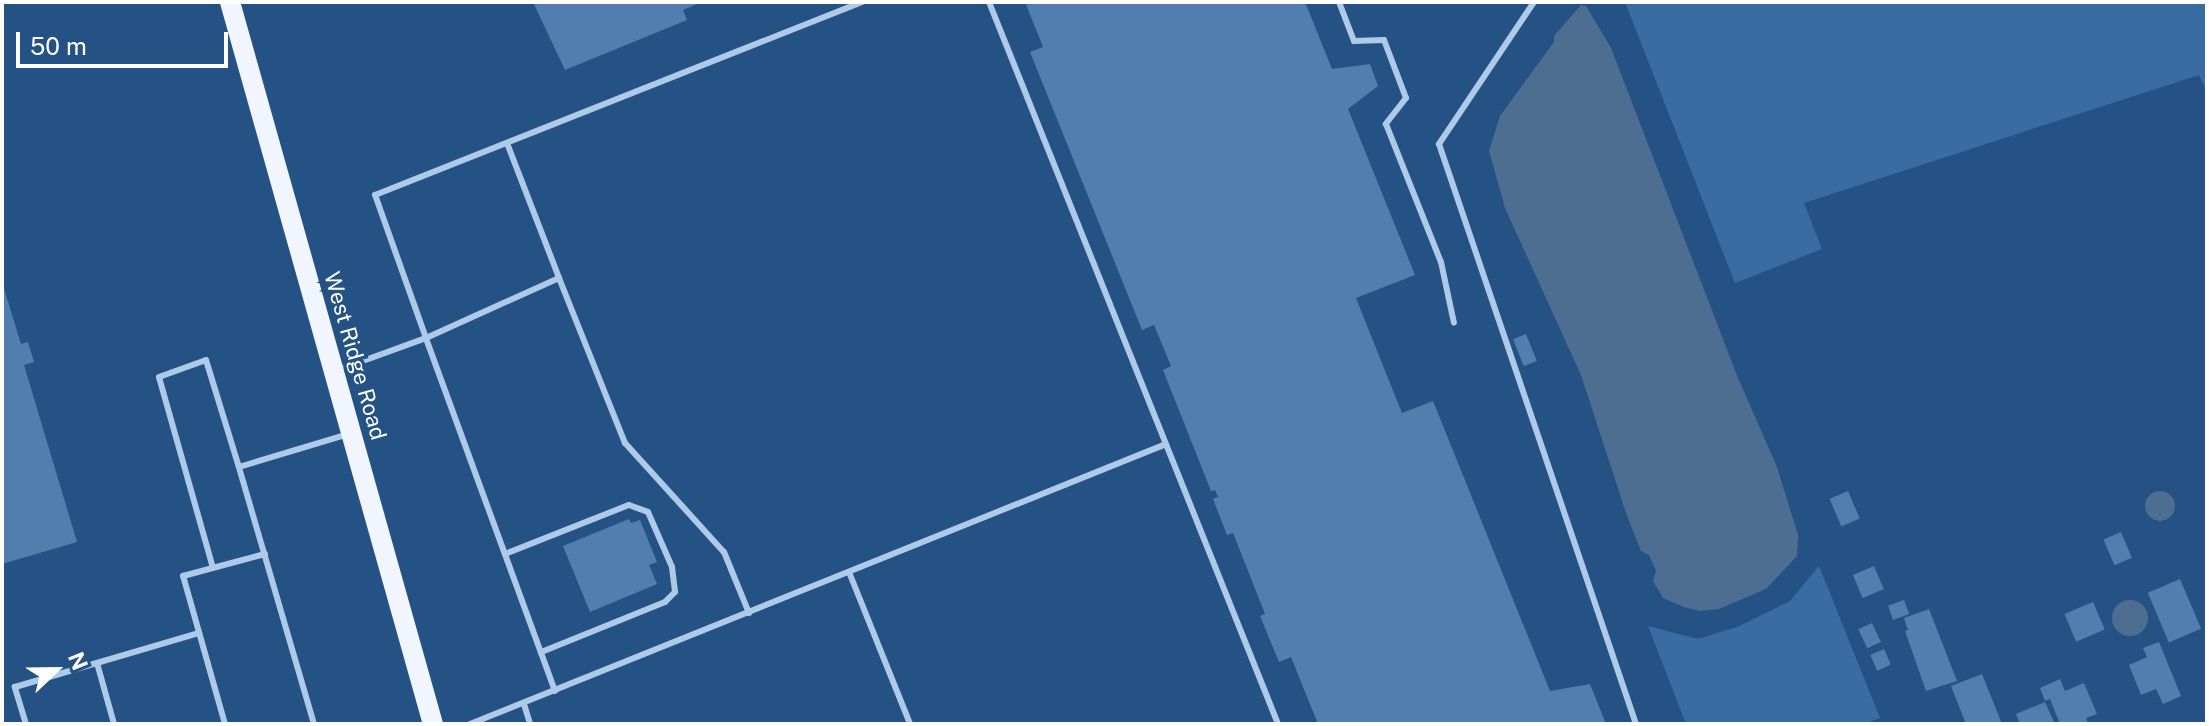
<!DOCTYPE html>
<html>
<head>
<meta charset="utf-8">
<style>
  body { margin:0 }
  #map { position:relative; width:2209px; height:726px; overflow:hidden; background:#255285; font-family:"Public Sans",sans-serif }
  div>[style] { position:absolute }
  .green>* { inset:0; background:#396ca2 }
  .water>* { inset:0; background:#4d6d91 }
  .round { border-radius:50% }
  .building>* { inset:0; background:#517eaf; transform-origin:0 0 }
  .lane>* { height:6px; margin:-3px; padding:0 3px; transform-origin:3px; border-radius:3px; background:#afcae8 }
  .primary>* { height:20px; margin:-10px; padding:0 10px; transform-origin:10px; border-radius:10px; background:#f1f6fe }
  span { translate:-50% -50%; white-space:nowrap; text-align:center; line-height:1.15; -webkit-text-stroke:7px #255285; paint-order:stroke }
  .street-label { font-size:22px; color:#fff }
  .frame { position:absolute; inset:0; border:4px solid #fff; pointer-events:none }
  .north { position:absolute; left:16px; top:630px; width:80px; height:80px; -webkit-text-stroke:6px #255285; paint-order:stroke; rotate:68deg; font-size:22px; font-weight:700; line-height:32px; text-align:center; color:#fff }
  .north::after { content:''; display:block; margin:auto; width:28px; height:36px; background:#fff; clip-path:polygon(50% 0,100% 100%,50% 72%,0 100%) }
  .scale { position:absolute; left:16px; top:32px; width:212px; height:36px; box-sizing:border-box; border:4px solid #fff; border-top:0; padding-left:10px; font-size:24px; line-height:28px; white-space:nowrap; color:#fff; -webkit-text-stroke:6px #255285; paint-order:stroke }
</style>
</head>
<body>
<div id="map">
  <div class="green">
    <i style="clip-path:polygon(1625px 2px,2207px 2px,2207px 92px,2199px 75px,1804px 203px,1822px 249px,1735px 283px)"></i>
    <i style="clip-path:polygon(1819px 566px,1880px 718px,1864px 724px,1686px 724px,1648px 626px,1698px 639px,1737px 627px,1790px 601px)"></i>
  </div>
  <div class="water">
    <i style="clip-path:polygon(1581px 5px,1586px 6px,1611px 48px,1738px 378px,1777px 467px,1798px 535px,1797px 556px,1766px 589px,1719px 609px,1700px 611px,1684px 607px,1663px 598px,1653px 581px,1656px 571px,1649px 555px,1641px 551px,1627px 516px,1581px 375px,1505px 208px,1489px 151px,1500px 116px,1554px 42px,1554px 36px)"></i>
    <i class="round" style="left:2145px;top:491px;width:30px;height:30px"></i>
    <i class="round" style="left:2112px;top:600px;width:36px;height:36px"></i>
  </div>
  <div class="building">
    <i style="clip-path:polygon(533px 2px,702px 2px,683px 10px,687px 20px,565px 70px)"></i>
    <i style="clip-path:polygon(1025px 2px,1305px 2px,1332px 69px,1370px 64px,1378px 86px,1348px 109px,1415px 275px,1356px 298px,1402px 413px,1433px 401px,1550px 691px,1590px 684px,1606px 724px,1318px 724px,1291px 657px,1279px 662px,1260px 616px,1265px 614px,1233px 533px,1227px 535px,1213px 499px,1218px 497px,1215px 490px,1211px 491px,1163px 370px,1171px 366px,1154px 325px,1142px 330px,1030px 52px,1043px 47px)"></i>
    <i style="clip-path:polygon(2px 282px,21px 344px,28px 342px,34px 362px,24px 365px,77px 542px,2px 564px)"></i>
    <i style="left:1526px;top:334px;width:29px;height:14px;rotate:68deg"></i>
    <i style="left:1848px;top:491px;width:30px;height:20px;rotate:67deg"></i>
    <i style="clip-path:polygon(629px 519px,631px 523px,640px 520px,657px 562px,649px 565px,657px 584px,590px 612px,563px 546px)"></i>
    <i style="left:2121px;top:532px;width:28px;height:19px;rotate:67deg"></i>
    <i style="left:1874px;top:566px;width:25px;height:23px;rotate:67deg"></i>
    <i style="left:2180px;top:579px;width:54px;height:35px;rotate:67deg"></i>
    <i style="left:1904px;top:600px;width:15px;height:17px;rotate:70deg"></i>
    <i style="left:2093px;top:602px;width:30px;height:31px;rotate:67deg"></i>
    <i style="clip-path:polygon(1929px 609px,1957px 681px,1926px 691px,1905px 631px,1908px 630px,1904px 618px)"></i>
    <i style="left:1872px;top:623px;width:21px;height:15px;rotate:65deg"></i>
    <i style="clip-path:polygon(2159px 642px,2181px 696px,2163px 704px,2156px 689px,2141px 695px,2129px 665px,2147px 657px,2143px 648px)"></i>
    <i style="left:1884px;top:649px;width:17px;height:15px;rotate:66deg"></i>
    <i style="clip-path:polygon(1982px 674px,2002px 724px,1966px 724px,1951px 686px)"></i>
    <i style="clip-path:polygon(2060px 679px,2065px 691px,2084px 683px,2097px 714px,2086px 718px,2088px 724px,2060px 724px,2050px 699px,2045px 701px,2040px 688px)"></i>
    <i style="clip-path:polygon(2045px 702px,2055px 724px,2020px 724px,2016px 714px)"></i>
  </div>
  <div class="lane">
    <i style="left:989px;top:2px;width:778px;rotate:68.18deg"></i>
    <i style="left:1339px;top:2px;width:42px;rotate:69deg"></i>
    <i style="left:1354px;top:41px;width:30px;rotate:-2deg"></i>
    <i style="left:1384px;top:40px;width:62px;rotate:69.2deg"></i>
    <i style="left:1406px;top:98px;width:33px;rotate:128deg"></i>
    <i style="left:1386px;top:124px;width:149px;rotate:68.3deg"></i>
    <i style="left:1441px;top:262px;width:62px;rotate:78deg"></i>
    <i style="left:1534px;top:2px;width:171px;rotate:123.8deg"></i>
    <i style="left:1439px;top:144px;width:613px;rotate:71.24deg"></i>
    <i style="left:507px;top:143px;width:145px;rotate:68.9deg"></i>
    <i style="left:338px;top:370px;width:94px;rotate:-20deg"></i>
    <i style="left:426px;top:338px;width:152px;rotate:-109.6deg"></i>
    <i style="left:375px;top:195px;width:524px;rotate:-21.62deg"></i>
    <i style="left:505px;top:554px;width:133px;rotate:-21.6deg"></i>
    <i style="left:629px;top:505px;width:20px;rotate:20deg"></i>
    <i style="left:648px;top:512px;width:60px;rotate:66.4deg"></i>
    <i style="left:672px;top:567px;width:25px;rotate:83deg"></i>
    <i style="left:675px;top:592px;width:14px;rotate:135deg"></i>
    <i style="left:665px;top:602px;width:134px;rotate:158deg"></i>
    <i style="left:213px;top:568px;width:198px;rotate:-105.8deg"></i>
    <i style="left:159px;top:377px;width:50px;rotate:-19.9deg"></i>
    <i style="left:206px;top:360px;width:112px;rotate:72.9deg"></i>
    <i style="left:849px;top:572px;width:164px;rotate:68.1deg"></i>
    <i style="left:97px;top:663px;width:63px;rotate:74.4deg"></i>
    <i style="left:555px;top:691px;width:376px;rotate:-110.1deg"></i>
    <i style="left:426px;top:338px;width:146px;rotate:-24.3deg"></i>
    <i style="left:559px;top:278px;width:178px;rotate:68.2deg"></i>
    <i style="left:625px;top:443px;width:147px;rotate:47.8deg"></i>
    <i style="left:724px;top:552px;width:66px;rotate:67.7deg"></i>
    <i style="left:524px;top:704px;width:21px;rotate:73deg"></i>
    <i style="left:26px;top:724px;width:39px;rotate:-107deg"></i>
    <i style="left:15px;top:687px;width:192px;rotate:-16.4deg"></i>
    <i style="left:225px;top:724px;width:154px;rotate:-105.8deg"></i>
    <i style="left:183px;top:576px;width:85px;rotate:-15deg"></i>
    <i style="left:314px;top:724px;width:268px;rotate:-106.3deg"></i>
    <i style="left:239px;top:467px;width:114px;rotate:-16.8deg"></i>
    <i style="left:470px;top:724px;width:750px;rotate:-21.91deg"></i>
  </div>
  <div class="primary">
    <i style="left:230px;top:2px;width:750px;rotate:74.3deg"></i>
  </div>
  <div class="street-label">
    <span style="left:355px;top:356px;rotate:74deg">West Ridge Road</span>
  </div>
  <div class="frame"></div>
  <div class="north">N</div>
  <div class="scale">50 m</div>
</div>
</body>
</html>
